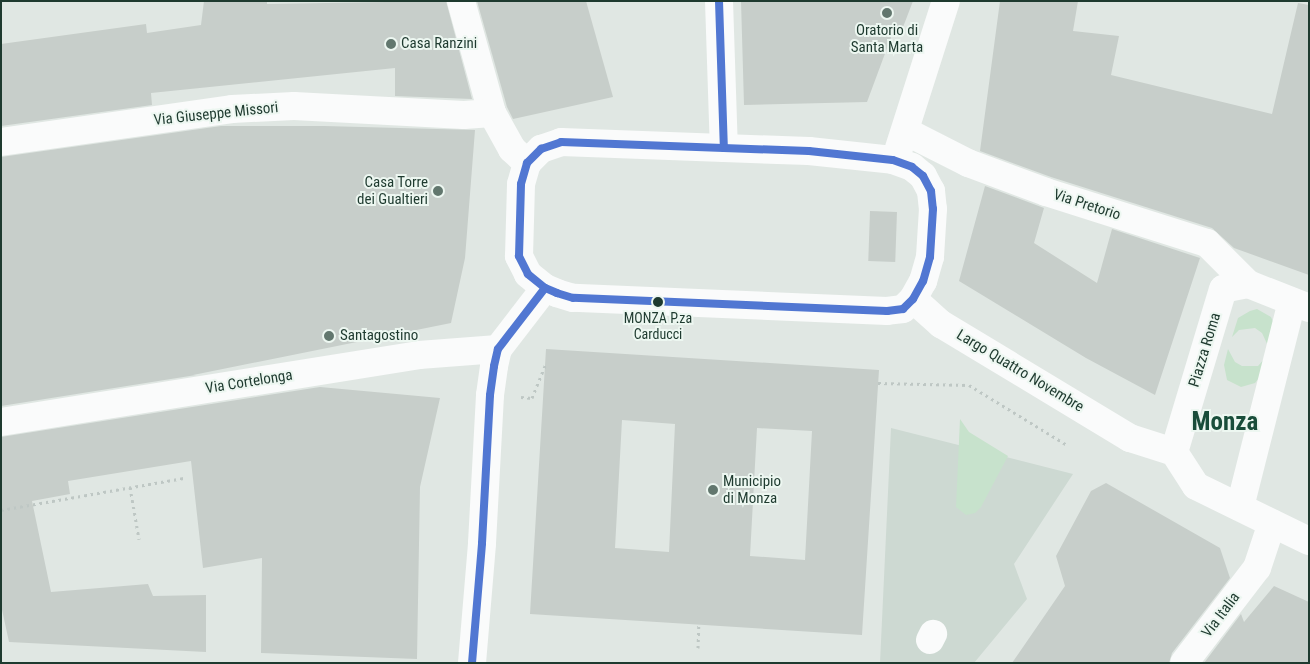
<!DOCTYPE html>
<html>
<head>
<meta charset="utf-8">
<style>
  body { margin:0 }
  #map { position:relative; width:1310px; height:664px; overflow:hidden; background:#e0e7e3; font-family:"Roboto Condensed",sans-serif }
  div>[style] { position:absolute }
  .built>* { inset:0; background:#cdd9d2 }
  .green>* { inset:0; background:#c7e2cc }
  .building>* { inset:0; background:#c7ceca; transform-origin:0 0 }
  .path>* { height:3px; margin-top:-1.5px; transform-origin:0; background:repeating-linear-gradient(90deg,#bec7c4 0 2.5px,transparent 0 6.5px) }
  .street>* { height:28px; margin:-14px; padding:0 14px; transform-origin:14px; border-radius:14px; background:#fafbfb }
  .bus-1>* { height:8px; margin:-4px; padding:0 4px; transform-origin:4px; border-radius:4px; background:#5177d2 }
  .dots>* { width:14px; height:14px; translate:-50% -50%; box-sizing:border-box; border:2px solid #edf7f1; border-radius:50% }
  span { translate:-50% -50%; white-space:nowrap; text-align:center; line-height:1.15; -webkit-text-stroke:4px #edf7f1; paint-order:stroke }
  .bus-label { font-size:14px; color:#1e3a2f }
  .poi-label { font-size:15px; color:#1e3a2f }
  .left { translate:0 -50%; text-align:left }
  .right { translate:-100% -50%; text-align:right }
  .street-label { font-size:15px; color:#1e3a2f }
  .town-label { font-size:25px; color:#194d3a; font-weight:700 }
  .frame { position:absolute; inset:0; border:2px solid #1e3a2f; pointer-events:none }
</style>
</head>
<body>
<div id="map">
  <div class="built">
    <i style="clip-path:polygon(891px 428px,1073px 474px,1014px 564px,1027px 599px,974px 663px,880px 663px)"></i>
  </div>
  <div class="green">
    <i style="clip-path:polygon(1257px 309px,1271px 317px,1274px 324px,1269px 348px,1262px 333px,1255px 328px,1239px 330px,1232px 337px,1238px 318px,1250px 311px)"></i>
    <i style="clip-path:polygon(1228px 349px,1235px 362px,1242px 366px,1258px 366px,1266px 357px,1260px 377px,1255px 383px,1241px 387px,1227px 380px,1224px 365px)"></i>
    <i style="clip-path:polygon(960px 419px,969px 432px,1008px 456px,981px 507px,975px 513px,966px 515px,956px 507px)"></i>
  </div>
  <div class="building">
    <i style="clip-path:polygon(204px 1px,267px 1px,267px 4px,446px 1px,472px 99px,395px 96px,395px 68px,151px 93px,152px 105px,1px 126px,1px 44px,146px 24px,147px 33px,201px 25px)"></i>
    <i style="clip-path:polygon(477px 1px,586px 1px,613px 97px,513px 119px,507px 107px)"></i>
    <i style="clip-path:polygon(741px 1px,913px 1px,900px 35px,893px 32px,867px 102px,744px 105px)"></i>
    <i style="clip-path:polygon(1000px 1px,1078px 1px,1073px 31px,1119px 36px,1111px 75px,1272px 114px,1298px 3px,1309px 5px,1309px 275px,1234px 248px,1212px 228px,1051px 177px,980px 151px)"></i>
    <i style="clip-path:polygon(221px 126px,324px 126px,475px 130px,465px 258px,451px 323px,193px 375px,196px 375px,1px 406px,1px 157px)"></i>
    <i style="clip-path:polygon(985px 186px,1044px 208px,1034px 243px,1097px 283px,1112px 229px,1200px 258px,1155px 395px,1086px 358px,959px 281px)"></i>
    <i style="left:870px;top:211px;width:27px;height:50px;rotate:2deg"></i>
    <i style="clip-path:polygon(evenodd,546px 349px,879px 370px,862px 635px,530px 614px,546px 349px,622px 420px,675px 424px,669px 552px,615px 548px,622px 420px,546px 349px,757px 428px,812px 431px,805px 560px,750px 556px,757px 428px)"></i>
    <i style="clip-path:polygon(320px 387px,440px 398px,420px 487px,417px 659px,261px 653px,262px 558px,203px 568px,191px 461px,68px 481px,70px 494px,32px 501px,51px 592px,148px 584px,153px 596px,206px 595px,206px 652px,9px 642px,1px 605px,1px 437px)"></i>
    <i style="clip-path:polygon(1106px 483px,1220px 548px,1230px 578px,1172px 653px,1169px 663px,1012px 663px,1065px 586px,1056px 556px,1091px 491px)"></i>
    <i style="clip-path:polygon(1274px 586px,1309px 602px,1309px 663px,1204px 663px,1241px 614px,1244px 622px)"></i>
  </div>
  <div class="path">
    <i style="left:878px;top:383px;width:91px;rotate:1.3deg"></i>
    <i style="left:969px;top:385px;width:115px;rotate:31.5deg"></i>
    <i style="left:521px;top:397px;width:11px;rotate:5deg"></i>
    <i style="left:532px;top:398px;width:38px;rotate:-68deg"></i>
    <i style="left:130px;top:487px;width:53px;rotate:80.2deg"></i>
    <i style="left:1px;top:510px;width:187px;rotate:-9.9deg"></i>
    <i style="left:698px;top:648px;width:24px;rotate:-88deg"></i>
  </div>
  <div class="street">
    <i style="left:461px;top:1px;width:116px;rotate:74.5deg"></i>
    <i style="left:492px;top:113px;width:41px;rotate:60.9deg"></i>
    <i style="left:512px;top:149px;width:21px;rotate:43deg"></i>
    <i style="left:719px;top:1px;width:147px;rotate:88.1deg"></i>
    <i style="left:905px;top:131px;width:71px;rotate:26.9deg"></i>
    <i style="left:968px;top:163px;width:83px;rotate:20.4deg"></i>
    <i style="left:1046px;top:192px;width:169px;rotate:17.6deg"></i>
    <i style="left:1207px;top:243px;width:58px;rotate:45deg"></i>
    <i style="left:1px;top:142px;width:233px;rotate:-8.1deg"></i>
    <i style="left:232px;top:109px;width:62px;rotate:-2.8deg"></i>
    <i style="left:294px;top:106px;width:170px;rotate:3deg"></i>
    <i style="left:464px;top:115px;width:28px;rotate:-4deg"></i>
    <i style="left:561px;top:142px;width:248px;rotate:2.1deg"></i>
    <i style="left:809px;top:151px;width:84px;rotate:6.1deg"></i>
    <i style="left:893px;top:160px;width:20px;rotate:20deg"></i>
    <i style="left:912px;top:167px;width:14px;rotate:39deg"></i>
    <i style="left:923px;top:176px;width:17px;rotate:62deg"></i>
    <i style="left:931px;top:191px;width:18px;rotate:84deg"></i>
    <i style="left:933px;top:209px;width:48px;rotate:93.6deg"></i>
    <i style="left:930px;top:257px;width:25px;rotate:106deg"></i>
    <i style="left:923px;top:281px;width:21px;rotate:119deg"></i>
    <i style="left:913px;top:299px;width:14px;rotate:135deg"></i>
    <i style="left:903px;top:309px;width:16px;rotate:173deg"></i>
    <i style="left:887px;top:311px;width:314px;rotate:-177.6deg"></i>
    <i style="left:573px;top:298px;width:17px;rotate:-163deg"></i>
    <i style="left:557px;top:293px;width:13px;rotate:-157deg"></i>
    <i style="left:545px;top:288px;width:22px;rotate:-141deg"></i>
    <i style="left:528px;top:274px;width:20px;rotate:-117deg"></i>
    <i style="left:519px;top:256px;width:72px;rotate:-88.4deg"></i>
    <i style="left:521px;top:184px;width:22px;rotate:-74deg"></i>
    <i style="left:527px;top:163px;width:20px;rotate:-45deg"></i>
    <i style="left:541px;top:149px;width:21px;rotate:-19deg"></i>
    <i style="left:899px;top:148px;width:154px;rotate:-72.3deg"></i>
    <i style="left:913px;top:299px;width:38px;rotate:42deg"></i>
    <i style="left:941px;top:324px;width:221px;rotate:31.1deg"></i>
    <i style="left:1130px;top:438px;width:46px;rotate:17.7deg"></i>
    <i style="left:1309px;top:308px;width:66px;rotate:-158.5deg"></i>
    <i style="left:1248px;top:284px;width:25px;rotate:169deg"></i>
    <i style="left:1223px;top:289px;width:170px;rotate:106.7deg"></i>
    <i style="left:1174px;top:452px;width:40px;rotate:57.1deg"></i>
    <i style="left:1196px;top:486px;width:126px;rotate:26deg"></i>
    <i style="left:1px;top:422px;width:423px;rotate:-9.1deg"></i>
    <i style="left:419px;top:355px;width:79px;rotate:-4.3deg"></i>
    <i style="left:1240px;top:507px;width:212px;rotate:-75.8deg"></i>
    <i style="left:930px;top:640px;width:7px;rotate:-63deg"></i>
    <i style="left:472px;top:663px;width:120px;rotate:-85.2deg"></i>
    <i style="left:482px;top:543px;width:148px;rotate:-86.9deg"></i>
    <i style="left:490px;top:395px;width:29px;rotate:-82deg"></i>
    <i style="left:494px;top:366px;width:17px;rotate:-77deg"></i>
    <i style="left:498px;top:349px;width:77px;rotate:-52.4deg"></i>
    <i style="left:1184px;top:663px;width:120px;rotate:-52.5deg"></i>
    <i style="left:1257px;top:568px;width:47px;rotate:-71.6deg"></i>
  </div>
  <div class="bus-1">
    <i style="left:719px;top:1px;width:147px;rotate:88.1deg"></i>
    <i style="left:561px;top:142px;width:248px;rotate:2.1deg"></i>
    <i style="left:809px;top:151px;width:84px;rotate:6.1deg"></i>
    <i style="left:893px;top:160px;width:20px;rotate:20deg"></i>
    <i style="left:912px;top:167px;width:14px;rotate:39deg"></i>
    <i style="left:923px;top:176px;width:17px;rotate:62deg"></i>
    <i style="left:931px;top:191px;width:18px;rotate:84deg"></i>
    <i style="left:933px;top:209px;width:48px;rotate:93.6deg"></i>
    <i style="left:930px;top:257px;width:25px;rotate:106deg"></i>
    <i style="left:923px;top:281px;width:21px;rotate:119deg"></i>
    <i style="left:913px;top:299px;width:14px;rotate:135deg"></i>
    <i style="left:903px;top:309px;width:16px;rotate:173deg"></i>
    <i style="left:887px;top:311px;width:314px;rotate:-177.6deg"></i>
    <i style="left:573px;top:298px;width:17px;rotate:-163deg"></i>
    <i style="left:557px;top:293px;width:13px;rotate:-157deg"></i>
    <i style="left:545px;top:288px;width:22px;rotate:-141deg"></i>
    <i style="left:528px;top:274px;width:20px;rotate:-117deg"></i>
    <i style="left:519px;top:256px;width:72px;rotate:-88.4deg"></i>
    <i style="left:521px;top:184px;width:22px;rotate:-74deg"></i>
    <i style="left:527px;top:163px;width:20px;rotate:-45deg"></i>
    <i style="left:541px;top:149px;width:21px;rotate:-19deg"></i>
    <i style="left:472px;top:663px;width:120px;rotate:-85.2deg"></i>
    <i style="left:482px;top:543px;width:148px;rotate:-86.9deg"></i>
    <i style="left:490px;top:395px;width:29px;rotate:-82deg"></i>
    <i style="left:494px;top:366px;width:17px;rotate:-77deg"></i>
    <i style="left:498px;top:349px;width:77px;rotate:-52.4deg"></i>
  </div>
  <div class="dots">
    <i style="left:887px;top:13px;background:#62776e"></i>
    <i style="left:391px;top:44px;background:#62776e"></i>
    <i style="left:438px;top:191px;background:#62776e"></i>
    <i style="left:658px;top:302px;background:#1e3a2f"></i>
    <i style="left:329px;top:336px;background:#62776e"></i>
    <i style="left:713px;top:490px;background:#62776e"></i>
  </div>
  <div class="bus-label">
    <span style="left:658px;top:326px">MONZA P.za<br>Carducci</span>
  </div>
  <div class="poi-label">
    <span style="left:887px;top:39px">Oratorio di<br>Santa Marta</span>
    <span class="left" style="left:401px;top:44px">Casa Ranzini</span>
    <span class="right" style="left:428px;top:191px">Casa Torre<br>dei Gualtieri</span>
    <span class="left" style="left:340px;top:336px">Santagostino</span>
    <span class="left" style="left:723px;top:490px">Municipio<br>di Monza</span>
  </div>
  <div class="street-label">
    <span style="left:216px;top:114px;rotate:-6deg">Via Giuseppe Missori</span>
    <span style="left:1087px;top:205px;rotate:18deg">Via Pretorio</span>
    <span style="left:1205px;top:350px;rotate:-73deg">Piazza Roma</span>
    <span style="left:1020px;top:371px;rotate:31deg">Largo Quattro Novembre</span>
    <span style="left:249px;top:382px;rotate:-9deg">Via Cortelonga</span>
    <span style="left:1221px;top:615px;rotate:-53deg">Via Italia</span>
  </div>
  <div class="town-label">
    <span style="left:1225px;top:422px">Monza</span>
  </div>
  <div class="frame"></div>
</div>
</body>
</html>
